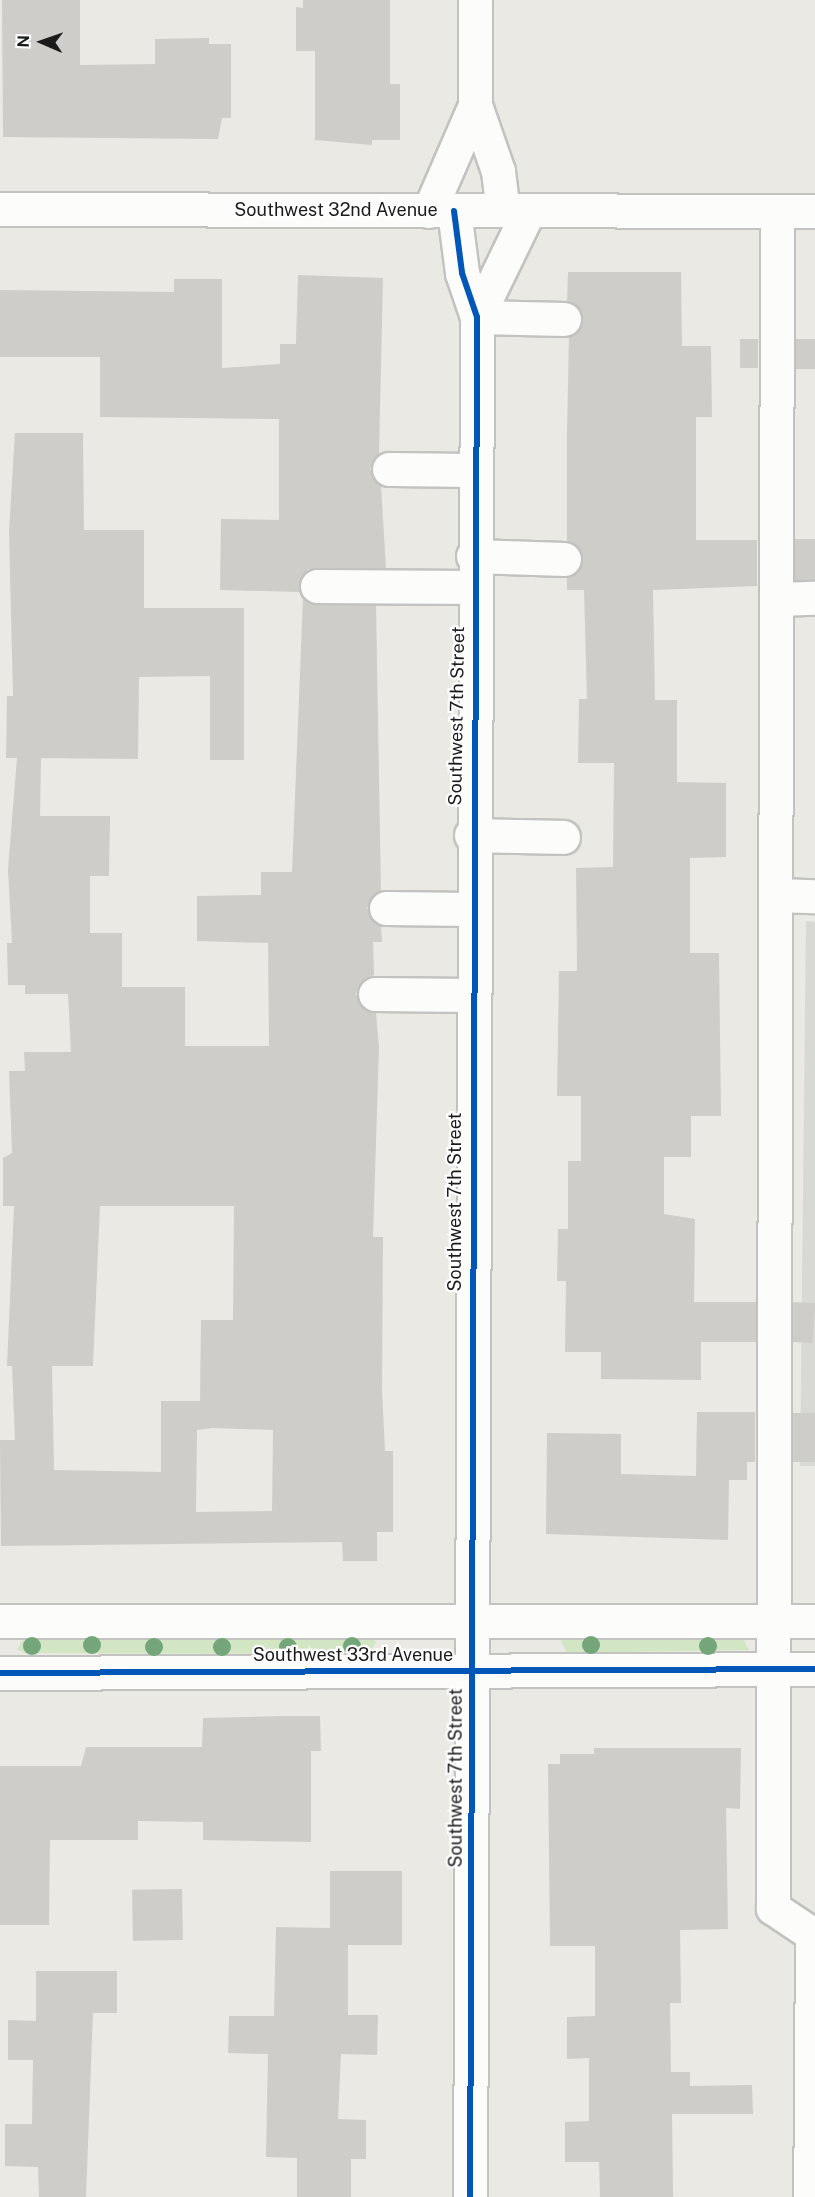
<!DOCTYPE html>
<html>
<head>
<meta charset="utf-8">
<style>
  body { margin:0 }
  #map { position:relative; width:815px; height:2197px; overflow:hidden; background:#eae9e4; font-family:"Public Sans",sans-serif }
  div>[style] { position:absolute }
  .grass>* { inset:0; background:#d3e6c4 }
  .parking>* { inset:0; background:#d8d8d5 }
  .building>* { inset:0; background:#cecdc9; transform-origin:0 0 }
  .roads { filter:drop-shadow(2px 0 #c2c2c0) drop-shadow(-2px 0 #c2c2c0) drop-shadow(0 2px #c2c2c0) drop-shadow(0 -2px #c2c2c0) }
  .minor>* { height:33px; margin:-16.5px; padding:0 16.5px; transform-origin:16.5px; border-radius:16.5px; background:#fcfcfb }
  .cycleway>* { height:6px; margin:-3px; padding:0 3px; transform-origin:3px; border-radius:3px; background:#0057b8 }
  .trees>* { width:18px; height:18px; margin:-9px; border-radius:50%; background:#74a67a }
  span { translate:-50% -50%; white-space:nowrap; text-align:center; line-height:1.15; -webkit-text-stroke:4.5px #fff; paint-order:stroke }
  .street-label { font-size:18px; color:#1b1b1b }
  .north { position:absolute; left:12px; top:12px; width:60px; height:60px; -webkit-text-stroke:4px #fff; paint-order:stroke; rotate:272deg; font-size:16px; font-weight:700; line-height:24px; text-align:center; color:#1b1b1b }
  .north::after { content:''; display:block; margin:auto; width:21px; height:27px; background:#1b1b1b; clip-path:polygon(50% 0,100% 100%,50% 72%,0 100%) }
</style>
</head>
<body>
<div id="map">
  <div class="grass">
    <i style="clip-path:polygon(369px 1637px,376px 1642px,369px 1654px,24px 1653px,17px 1649px,24px 1638px)"></i>
    <i style="clip-path:polygon(569px 1637px,743px 1638px,749px 1650px,567px 1653px,561px 1641px)"></i>
  </div>
  <div class="parking">
    <i style="clip-path:polygon(806px 921px,815px 922px,815px 1466px,800px 1466px)"></i>
  </div>
  <div class="building">
    <i style="clip-path:polygon(2px 0,80px 0,80px 65px,155px 64px,155px 39px,209px 38px,209px 44px,231px 44px,231px 118px,222px 118px,218px 139px,3px 137px)"></i>
    <i style="clip-path:polygon(303px 0,390px 0,390px 84px,400px 84px,400px 140px,372px 140px,372px 145px,315px 140px,315px 51px,296px 51px,296px 7px,303px 8px)"></i>
    <i style="clip-path:polygon(568px 272px,681px 272px,682px 346px,711px 346px,712px 417px,696px 417px,696px 540px,757px 540px,757px 586px,653px 590px,655px 700px,677px 700px,677px 782px,726px 783px,726px 857px,690px 858px,690px 953px,719px 953px,721px 1116px,691px 1116px,691px 1157px,664px 1157px,664px 1214px,695px 1219px,694px 1302px,756px 1302px,756px 1342px,701px 1342px,701px 1380px,601px 1379px,601px 1352px,565px 1352px,566px 1281px,557px 1281px,558px 1229px,568px 1229px,568px 1161px,581px 1161px,581px 1096px,557px 1096px,559px 971px,577px 971px,576px 868px,613px 867px,614px 763px,578px 763px,579px 699px,587px 699px,584px 590px,567px 590px,567px 577px,580px 569px,583px 559px,580px 550px,567px 541px,567px 433px,569px 337px,583px 319px,567px 301px)"></i>
    <i style="clip-path:polygon(298px 275px,383px 278px,379px 454px,370px 469px,381px 486px,386px 568px,308px 569px,301px 577px,300px 592px,220px 590px,221px 519px,279px 520px,279px 419px,100px 417px,100px 357px,0 357px,0 290px,174px 292px,174px 279px,222px 279px,222px 368px,280px 364px,280px 344px,296px 344px)"></i>
    <i style="left:740px;top:339px;width:18px;height:29px"></i>
    <i style="left:795px;top:339px;width:20px;height:30px"></i>
    <i style="clip-path:polygon(evenodd,15px 433px,83px 433px,84px 530px,144px 530px,144px 608px,244px 608px,244px 760px,210px 760px,210px 676px,139px 677px,138px 759px,41px 758px,40px 816px,110px 816px,109px 876px,90px 876px,90px 933px,122px 933px,122px 987px,185px 987px,185px 1046px,269px 1046px,268px 943px,197px 941px,197px 896px,261px 895px,261px 872px,292px 872px,303px 598px,317px 605px,376px 605px,381px 891px,367px 908px,381px 926px,382px 942px,373px 942px,374px 975px,359px 984px,356px 994px,365px 1010px,376px 1013px,379px 1047px,373px 1237px,383px 1237px,382px 1390px,385px 1451px,393px 1451px,393px 1532px,377px 1532px,377px 1561px,343px 1561px,342px 1542px,1px 1546px,0 1440px,15px 1440px,12px 1366px,7px 1366px,14px 1206px,3px 1206px,3px 1158px,12px 1153px,9px 1071px,25px 1071px,24px 1052px,71px 1052px,68px 994px,25px 994px,25px 985px,8px 985px,7px 943px,12px 943px,8px 869px,17px 758px,6px 758px,7px 696px,13px 696px,9px 531px,15px 433px,100px 1206px,234px 1206px,233px 1320px,201px 1320px,200px 1401px,161px 1401px,161px 1472px,54px 1470px,52px 1366px,93px 1366px,100px 1206px,15px 433px,213px 1428px,273px 1430px,272px 1511px,196px 1512px,197px 1430px,213px 1428px)"></i>
    <i style="left:795px;top:539px;width:20px;height:41px"></i>
    <i style="left:793px;top:1302px;width:22px;height:40px;rotate:3deg"></i>
    <i style="clip-path:polygon(697px 1412px,755px 1412px,755px 1462px,747px 1462px,747px 1480px,729px 1480px,728px 1540px,546px 1534px,547px 1433px,621px 1434px,621px 1474px,696px 1476px)"></i>
    <i style="left:793px;top:1413px;width:22px;height:49px"></i>
    <i style="clip-path:polygon(284px 1716px,320px 1716px,321px 1751px,311px 1751px,311px 1842px,203px 1840px,203px 1822px,138px 1821px,138px 1840px,50px 1840px,49px 1925px,0 1925px,0 1766px,81px 1766px,86px 1747px,202px 1747px,203px 1718px)"></i>
    <i style="clip-path:polygon(594px 1748px,741px 1748px,740px 1809px,726px 1808px,728px 1929px,680px 1930px,681px 2003px,670px 2003px,671px 2072px,690px 2072px,690px 2086px,752px 2085px,753px 2114px,672px 2114px,673px 2197px,600px 2197px,599px 2162px,565px 2162px,565px 2122px,589px 2121px,589px 2058px,567px 2059px,567px 2017px,595px 2016px,595px 1946px,550px 1946px,548px 1764px,560px 1764px,560px 1754px,594px 1754px)"></i>
    <i style="clip-path:polygon(330px 1871px,402px 1871px,402px 1945px,348px 1945px,348px 2015px,378px 2015px,377px 2055px,341px 2054px,338px 2119px,366px 2120px,366px 2159px,351px 2159px,351px 2197px,297px 2197px,297px 2158px,266px 2157px,268px 2054px,228px 2053px,229px 2016px,274px 2016px,276px 1927px,330px 1928px)"></i>
    <i style="left:182px;top:1889px;width:51px;height:50px;rotate:89deg"></i>
    <i style="clip-path:polygon(36px 1971px,117px 1971px,117px 2013px,93px 2013px,86px 2197px,39px 2197px,38px 2167px,5px 2166px,5px 2124px,32px 2124px,33px 2060px,8px 2060px,8px 2020px,36px 2021px)"></i>
  </div>
  <div class="roads">
    <div class="minor">
      <i style="left:475px;top:0;width:105px;rotate:90deg"></i>
      <i style="left:475px;top:105px;width:70px;rotate:70.8deg"></i>
      <i style="left:498px;top:171px;width:39px;rotate:83deg"></i>
      <i style="left:0;top:209px;width:815px;rotate:0.14deg"></i>
      <i style="left:429px;top:211px;width:116px;rotate:-66.5deg"></i>
      <i style="left:454px;top:211px;width:63px;rotate:82.6deg"></i>
      <i style="left:462px;top:273px;width:46px;rotate:71.2deg"></i>
      <i style="left:477px;top:317px;width:1880px;rotate:90.21deg"></i>
      <i style="left:777px;top:211px;width:1697px;rotate:90.14deg"></i>
      <i style="left:773px;top:1908px;width:47px;rotate:33.7deg"></i>
      <i style="left:812px;top:1934px;width:263px;rotate:90.4deg"></i>
      <i style="left:477px;top:317px;width:119px;rotate:-64.1deg"></i>
      <i style="left:477px;top:317px;width:87px;rotate:1.3deg"></i>
      <i style="left:389px;top:469px;width:86px;rotate:0.7deg"></i>
      <i style="left:473px;top:556px;width:91px;rotate:1.9deg"></i>
      <i style="left:317px;top:586px;width:156px;rotate:0.4deg"></i>
      <i style="left:778px;top:599px;width:37px;rotate:-2deg"></i>
      <i style="left:471px;top:835px;width:92px;rotate:1.2deg"></i>
      <i style="left:777px;top:895px;width:38px;rotate:2deg"></i>
      <i style="left:386px;top:908px;width:85px;rotate:0.7deg"></i>
      <i style="left:375px;top:994px;width:95px;rotate:0.6deg"></i>
      <i style="left:0;top:1621px;width:815px"></i>
      <i style="left:0;top:1673px;width:815px;rotate:-0.28deg"></i>
    </div>
  </div>
  <div class="cycleway">
    <i style="left:454px;top:211px;width:63px;rotate:82.6deg"></i>
    <i style="left:462px;top:273px;width:46px;rotate:71.2deg"></i>
    <i style="left:477px;top:317px;width:1880px;rotate:90.21deg"></i>
    <i style="left:0;top:1673px;width:815px;rotate:-0.28deg"></i>
  </div>
  <div class="trees">
    <i style="left:92px;top:1645px"></i>
    <i style="left:591px;top:1645px"></i>
    <i style="left:32px;top:1646px"></i>
    <i style="left:352px;top:1646px"></i>
    <i style="left:708px;top:1646px"></i>
    <i style="left:154px;top:1647px"></i>
    <i style="left:222px;top:1647px"></i>
    <i style="left:288px;top:1647px"></i>
  </div>
  <div class="street-label">
    <span style="left:336px;top:210px">Southwest 32nd Avenue</span>
    <span style="left:457px;top:716px;rotate:-89deg">Southwest 7th Street</span>
    <span style="left:455px;top:1202px;rotate:-90deg">Southwest 7th Street</span>
    <span style="left:353px;top:1655px">Southwest 33rd Avenue</span>
    <span style="left:456px;top:1778px;rotate:-90deg">Southwest 7th Street</span>
  </div>
  <div class="north">N</div>
</div>
</body>
</html>
